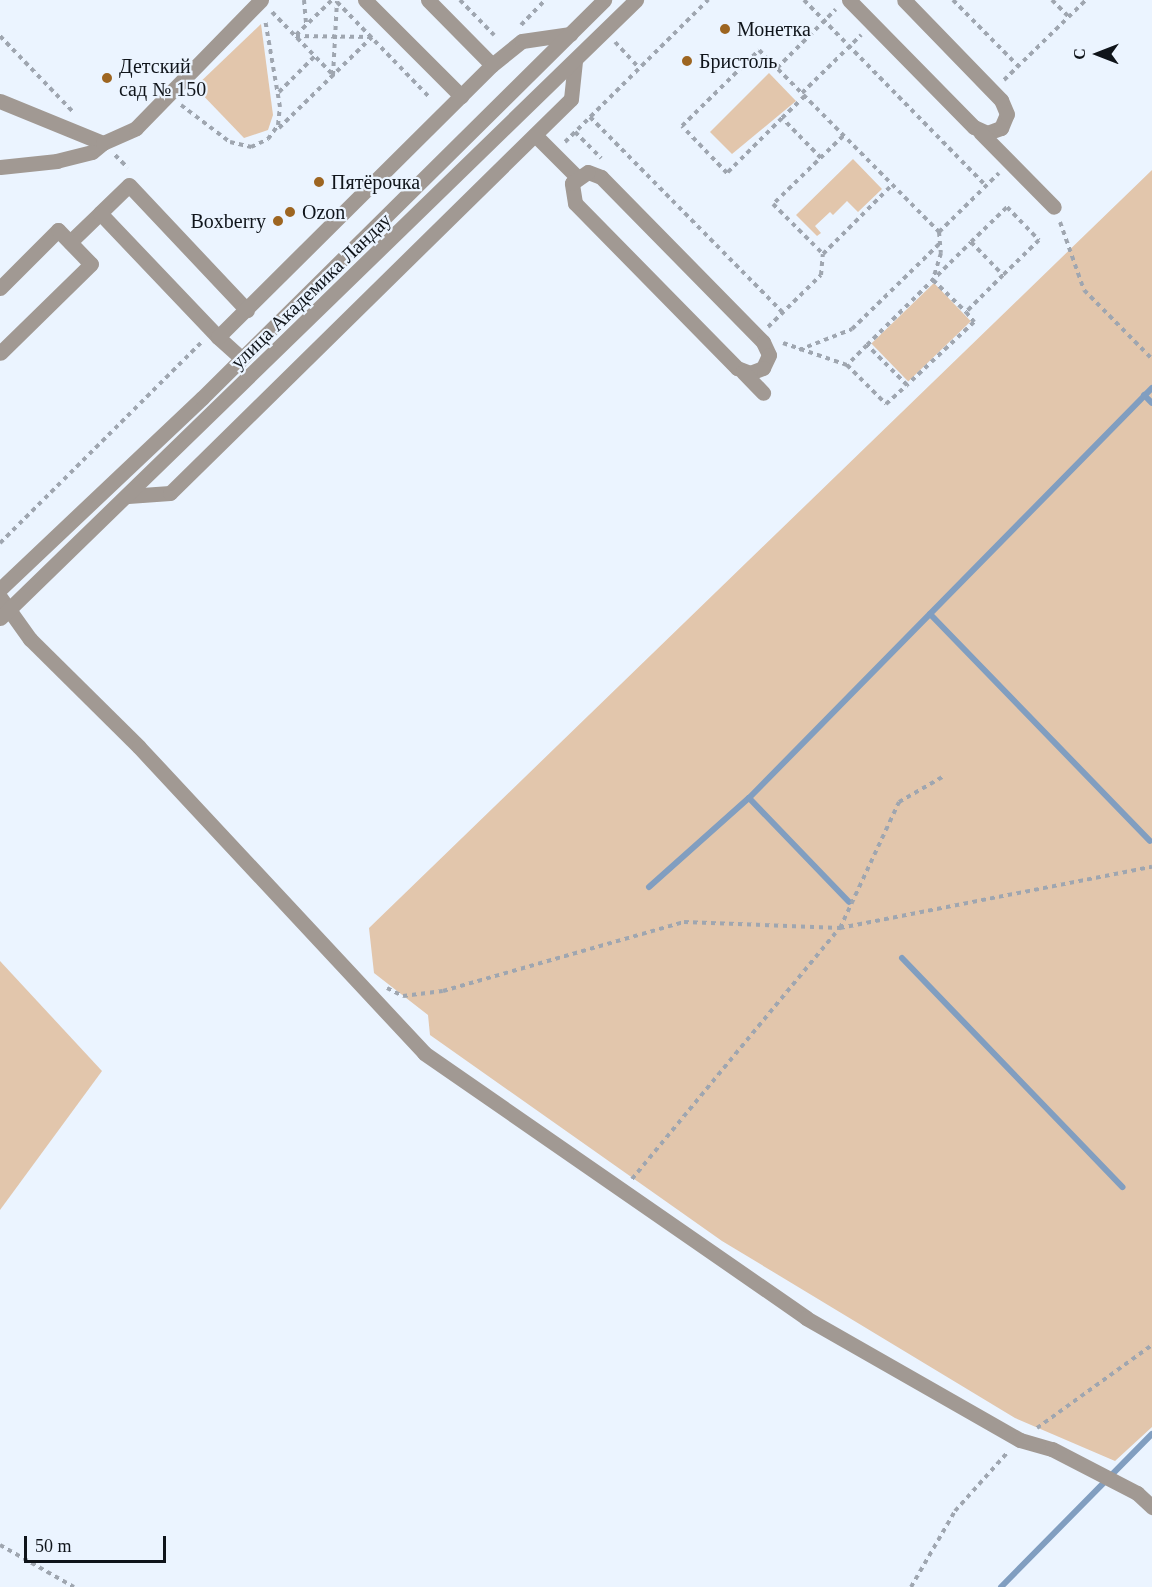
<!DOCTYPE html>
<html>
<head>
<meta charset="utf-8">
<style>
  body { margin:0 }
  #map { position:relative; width:1152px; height:1587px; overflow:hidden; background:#ebf4ff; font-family:Georgia,serif }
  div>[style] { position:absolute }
  .green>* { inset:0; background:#e2c6ac; transform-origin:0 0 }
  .stream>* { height:6px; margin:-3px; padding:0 3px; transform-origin:3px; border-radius:3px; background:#819ec0 }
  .path>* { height:4px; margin-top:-2px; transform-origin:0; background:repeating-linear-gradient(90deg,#9fa6b0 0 4.5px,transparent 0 9px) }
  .minor>* { height:15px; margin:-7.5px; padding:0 7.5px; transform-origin:7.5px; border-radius:7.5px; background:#a19993 }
  .dots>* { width:16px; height:16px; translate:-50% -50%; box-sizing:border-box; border:3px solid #ebf4ff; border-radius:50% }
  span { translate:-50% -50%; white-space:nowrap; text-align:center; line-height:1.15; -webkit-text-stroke:4.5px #ebf4ff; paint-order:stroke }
  .poi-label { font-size:20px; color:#0f141a }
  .left { translate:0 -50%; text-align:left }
  .right { translate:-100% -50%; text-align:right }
  .street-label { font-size:20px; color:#0f141a }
  .north { position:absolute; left:1068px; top:24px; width:60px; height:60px; -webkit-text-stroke:4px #ebf4ff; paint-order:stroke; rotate:270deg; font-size:16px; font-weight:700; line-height:24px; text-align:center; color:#0f141a }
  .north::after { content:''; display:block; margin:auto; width:21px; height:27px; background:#0f141a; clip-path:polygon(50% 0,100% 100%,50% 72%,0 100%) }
  .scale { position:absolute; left:24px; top:1536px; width:142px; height:27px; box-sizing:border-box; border:3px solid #0f141a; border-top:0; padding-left:8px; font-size:18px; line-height:21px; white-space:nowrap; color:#0f141a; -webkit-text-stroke:4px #ebf4ff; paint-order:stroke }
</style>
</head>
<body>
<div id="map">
  <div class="green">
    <i style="clip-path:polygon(261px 24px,273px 115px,268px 130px,244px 138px,195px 87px)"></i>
    <i style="clip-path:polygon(769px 73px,796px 101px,732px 154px,710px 132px)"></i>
    <i style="clip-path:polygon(853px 159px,882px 189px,858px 212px,847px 201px,833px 215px,830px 212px,815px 226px,821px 233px,817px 236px,796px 215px)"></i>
    <i style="clip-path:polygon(1152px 170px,1152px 1427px,1115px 1461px,1015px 1418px,722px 1241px,430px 1035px,428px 1015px,374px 973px,369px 928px)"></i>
    <i style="left:934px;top:283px;width:53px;height:87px;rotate:46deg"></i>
    <i style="clip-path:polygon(0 961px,102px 1071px,0 1210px)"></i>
  </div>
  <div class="stream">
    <i style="left:1144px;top:395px;width:11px;rotate:45deg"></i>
    <i style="left:930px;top:614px;width:316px;rotate:45.9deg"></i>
    <i style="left:749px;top:798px;width:144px;rotate:46.1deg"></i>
    <i style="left:649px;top:887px;width:134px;rotate:-41.7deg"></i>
    <i style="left:749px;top:798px;width:575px;rotate:-45.49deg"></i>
    <i style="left:902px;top:958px;width:318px;rotate:46.1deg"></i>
    <i style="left:1001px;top:1587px;width:215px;rotate:-45.4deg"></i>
  </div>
  <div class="path">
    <i style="left:304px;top:0;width:25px;rotate:85deg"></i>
    <i style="left:460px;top:0;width:49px;rotate:45.8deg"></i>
    <i style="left:804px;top:0;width:260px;rotate:45.6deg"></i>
    <i style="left:953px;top:0;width:94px;rotate:45.4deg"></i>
    <i style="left:1052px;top:0;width:24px;rotate:45deg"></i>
    <i style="left:337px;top:2px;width:134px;rotate:45.9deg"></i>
    <i style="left:272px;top:12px;width:88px;rotate:45.9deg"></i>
    <i style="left:333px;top:75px;width:74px;rotate:-86.9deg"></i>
    <i style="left:521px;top:25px;width:35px;rotate:-46deg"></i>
    <i style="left:296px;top:35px;width:50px;rotate:-44.2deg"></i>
    <i style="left:0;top:36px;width:107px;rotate:46.1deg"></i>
    <i style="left:615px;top:42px;width:35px;rotate:47deg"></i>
    <i style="left:777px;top:68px;width:83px;rotate:-45deg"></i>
    <i style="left:1004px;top:80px;width:115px;rotate:-44.3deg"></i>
    <i style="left:279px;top:92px;width:51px;rotate:-45deg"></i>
    <i style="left:802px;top:93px;width:83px;rotate:-44.5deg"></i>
    <i style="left:181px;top:105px;width:61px;rotate:37.1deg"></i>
    <i style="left:230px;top:142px;width:22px;rotate:13deg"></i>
    <i style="left:251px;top:147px;width:19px;rotate:-25deg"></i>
    <i style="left:268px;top:139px;width:17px;rotate:-54deg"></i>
    <i style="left:278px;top:125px;width:18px;rotate:-84deg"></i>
    <i style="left:280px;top:107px;width:89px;rotate:-99.7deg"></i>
    <i style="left:590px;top:117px;width:275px;rotate:45.4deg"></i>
    <i style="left:782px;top:118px;width:32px;rotate:-44deg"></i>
    <i style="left:279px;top:128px;width:130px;rotate:-44.4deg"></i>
    <i style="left:372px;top:37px;width:77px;rotate:-179.3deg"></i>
    <i style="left:575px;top:132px;width:37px;rotate:45deg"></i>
    <i style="left:843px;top:136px;width:98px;rotate:135.8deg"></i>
    <i style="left:773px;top:204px;width:71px;rotate:45deg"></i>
    <i style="left:823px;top:254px;width:98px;rotate:-45deg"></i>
    <i style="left:565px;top:142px;width:202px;rotate:-44.8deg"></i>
    <i style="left:115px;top:155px;width:18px;rotate:45deg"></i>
    <i style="left:821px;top:158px;width:56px;rotate:-134.3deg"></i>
    <i style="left:782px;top:118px;width:78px;rotate:135deg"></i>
    <i style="left:727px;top:173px;width:65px;rotate:-133.8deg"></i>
    <i style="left:682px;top:126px;width:108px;rotate:-44.6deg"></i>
    <i style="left:759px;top:50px;width:256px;rotate:45.3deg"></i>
    <i style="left:939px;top:232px;width:84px;rotate:-44.5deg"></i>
    <i style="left:1060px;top:222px;width:72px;rotate:70.6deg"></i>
    <i style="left:1084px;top:290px;width:97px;rotate:45.4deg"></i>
    <i style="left:939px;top:232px;width:21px;rotate:85deg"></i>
    <i style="left:941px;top:253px;width:28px;rotate:107deg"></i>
    <i style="left:933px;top:280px;width:46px;rotate:44.1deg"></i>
    <i style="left:971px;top:242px;width:50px;rotate:-44.2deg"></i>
    <i style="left:1007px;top:207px;width:46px;rotate:45.9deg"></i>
    <i style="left:1039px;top:240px;width:50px;rotate:135.8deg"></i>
    <i style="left:768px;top:327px;width:74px;rotate:-44.5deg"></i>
    <i style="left:821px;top:275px;width:21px;rotate:-85deg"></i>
    <i style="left:783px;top:343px;width:68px;rotate:19deg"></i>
    <i style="left:867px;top:345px;width:28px;rotate:135deg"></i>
    <i style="left:847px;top:365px;width:55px;rotate:45deg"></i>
    <i style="left:886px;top:404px;width:28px;rotate:-42deg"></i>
    <i style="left:907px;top:385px;width:57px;rotate:-135deg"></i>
    <i style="left:867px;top:345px;width:146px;rotate:-44.7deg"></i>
    <i style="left:971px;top:242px;width:46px;rotate:45.9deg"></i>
    <i style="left:1003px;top:275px;width:52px;rotate:135deg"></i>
    <i style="left:966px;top:312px;width:13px;rotate:51deg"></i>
    <i style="left:974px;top:322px;width:92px;rotate:136.8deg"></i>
    <i style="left:799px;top:350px;width:57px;rotate:-21.6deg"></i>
    <i style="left:852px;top:329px;width:122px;rotate:-44.3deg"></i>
    <i style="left:0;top:543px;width:286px;rotate:-44.9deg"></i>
    <i style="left:387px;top:988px;width:18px;rotate:27deg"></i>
    <i style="left:403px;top:996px;width:40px;rotate:-7.1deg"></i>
    <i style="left:443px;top:991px;width:251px;rotate:-16deg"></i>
    <i style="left:684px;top:922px;width:156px;rotate:2.2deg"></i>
    <i style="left:840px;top:928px;width:318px;rotate:-11.1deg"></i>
    <i style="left:632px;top:1179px;width:326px;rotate:-50.4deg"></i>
    <i style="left:840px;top:928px;width:139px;rotate:-64.9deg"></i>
    <i style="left:899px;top:802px;width:52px;rotate:-30deg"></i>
    <i style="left:1037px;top:1428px;width:142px;rotate:-35.8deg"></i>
    <i style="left:0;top:1545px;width:85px;rotate:29.6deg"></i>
    <i style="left:911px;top:1587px;width:88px;rotate:-59.9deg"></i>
    <i style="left:955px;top:1511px;width:79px;rotate:-48.1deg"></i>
  </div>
  <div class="minor">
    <i style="left:365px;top:0;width:136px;rotate:45deg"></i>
    <i style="left:428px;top:0;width:91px;rotate:45.4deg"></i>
    <i style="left:849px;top:0;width:178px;rotate:45.5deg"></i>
    <i style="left:974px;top:127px;width:14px;rotate:25deg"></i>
    <i style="left:987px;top:133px;width:15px;rotate:-20deg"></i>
    <i style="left:1001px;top:128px;width:15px;rotate:-67deg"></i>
    <i style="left:1007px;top:114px;width:15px;rotate:-113deg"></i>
    <i style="left:1001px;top:100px;width:139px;rotate:-134.1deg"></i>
    <i style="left:0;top:101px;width:111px;rotate:22.2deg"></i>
    <i style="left:103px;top:143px;width:14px;rotate:141deg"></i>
    <i style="left:92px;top:152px;width:36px;rotate:166deg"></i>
    <i style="left:57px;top:161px;width:57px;rotate:174deg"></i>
    <i style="left:980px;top:132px;width:105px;rotate:45.4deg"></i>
    <i style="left:535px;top:135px;width:58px;rotate:45deg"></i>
    <i style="left:103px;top:143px;width:36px;rotate:-24deg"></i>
    <i style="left:136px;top:128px;width:179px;rotate:-45.7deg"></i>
    <i style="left:588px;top:172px;width:14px;rotate:21deg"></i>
    <i style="left:601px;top:177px;width:231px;rotate:45.5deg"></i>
    <i style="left:763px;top:342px;width:14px;rotate:65deg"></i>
    <i style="left:769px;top:355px;width:14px;rotate:115deg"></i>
    <i style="left:763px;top:368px;width:14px;rotate:159deg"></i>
    <i style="left:750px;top:373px;width:14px;rotate:-159deg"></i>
    <i style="left:737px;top:368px;width:231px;rotate:-134.5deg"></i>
    <i style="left:575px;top:203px;width:20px;rotate:-99deg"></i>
    <i style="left:572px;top:183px;width:19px;rotate:-35deg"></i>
    <i style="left:70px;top:242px;width:42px;rotate:-44deg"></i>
    <i style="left:0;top:288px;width:82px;rotate:-45deg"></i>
    <i style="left:58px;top:230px;width:47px;rotate:45.9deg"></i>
    <i style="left:91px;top:264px;width:127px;rotate:135.6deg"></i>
    <i style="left:218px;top:337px;width:171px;rotate:-133.6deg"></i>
    <i style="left:100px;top:213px;width:40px;rotate:-44deg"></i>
    <i style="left:129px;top:185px;width:172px;rotate:46.7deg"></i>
    <i style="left:240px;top:357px;width:30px;rotate:-138deg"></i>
    <i style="left:218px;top:337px;width:386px;rotate:-44.8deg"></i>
    <i style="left:492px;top:65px;width:38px;rotate:-39deg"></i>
    <i style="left:522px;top:41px;width:49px;rotate:-8.3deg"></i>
    <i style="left:743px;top:372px;width:29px;rotate:46deg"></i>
    <i style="left:128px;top:496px;width:42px;rotate:-4.1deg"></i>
    <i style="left:170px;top:493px;width:562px;rotate:-44.5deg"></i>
    <i style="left:571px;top:99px;width:38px;rotate:-84deg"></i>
    <i style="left:0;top:589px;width:278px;rotate:-43.4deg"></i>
    <i style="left:202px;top:398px;width:566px;rotate:-44.71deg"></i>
    <i style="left:0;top:597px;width:52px;rotate:54.5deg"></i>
    <i style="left:30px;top:639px;width:153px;rotate:44.7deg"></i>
    <i style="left:139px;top:747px;width:418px;rotate:47deg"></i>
    <i style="left:424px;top:1053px;width:465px;rotate:34.7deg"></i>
    <i style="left:806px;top:1318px;width:246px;rotate:29.7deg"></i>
    <i style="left:1020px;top:1440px;width:33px;rotate:16deg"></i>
    <i style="left:1052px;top:1449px;width:96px;rotate:27.4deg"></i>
    <i style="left:1137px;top:1493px;width:21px;rotate:43deg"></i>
    <i style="left:0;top:618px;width:887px;rotate:-44.18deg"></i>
  </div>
  <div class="dots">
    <i style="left:725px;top:29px;background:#9d6521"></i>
    <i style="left:687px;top:61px;background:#9d6521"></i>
    <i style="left:107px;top:78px;background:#9d6521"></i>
    <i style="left:319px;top:182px;background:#9d6521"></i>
    <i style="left:290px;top:212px;background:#9d6521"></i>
    <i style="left:278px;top:221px;background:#9d6521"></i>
  </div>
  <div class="poi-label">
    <span class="left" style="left:737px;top:29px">Монетка</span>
    <span class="left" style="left:699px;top:61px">Бристоль</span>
    <span class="left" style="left:119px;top:78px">Детский<br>сад № 150</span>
    <span class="left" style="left:331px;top:182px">Пятёрочка</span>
    <span class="left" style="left:302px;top:212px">Ozon</span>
    <span class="right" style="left:266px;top:221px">Boxberry</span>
  </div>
  <div class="street-label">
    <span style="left:311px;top:291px;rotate:-44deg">улица Академика Ландау</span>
  </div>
  <div class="north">С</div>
  <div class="scale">50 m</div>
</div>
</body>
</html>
